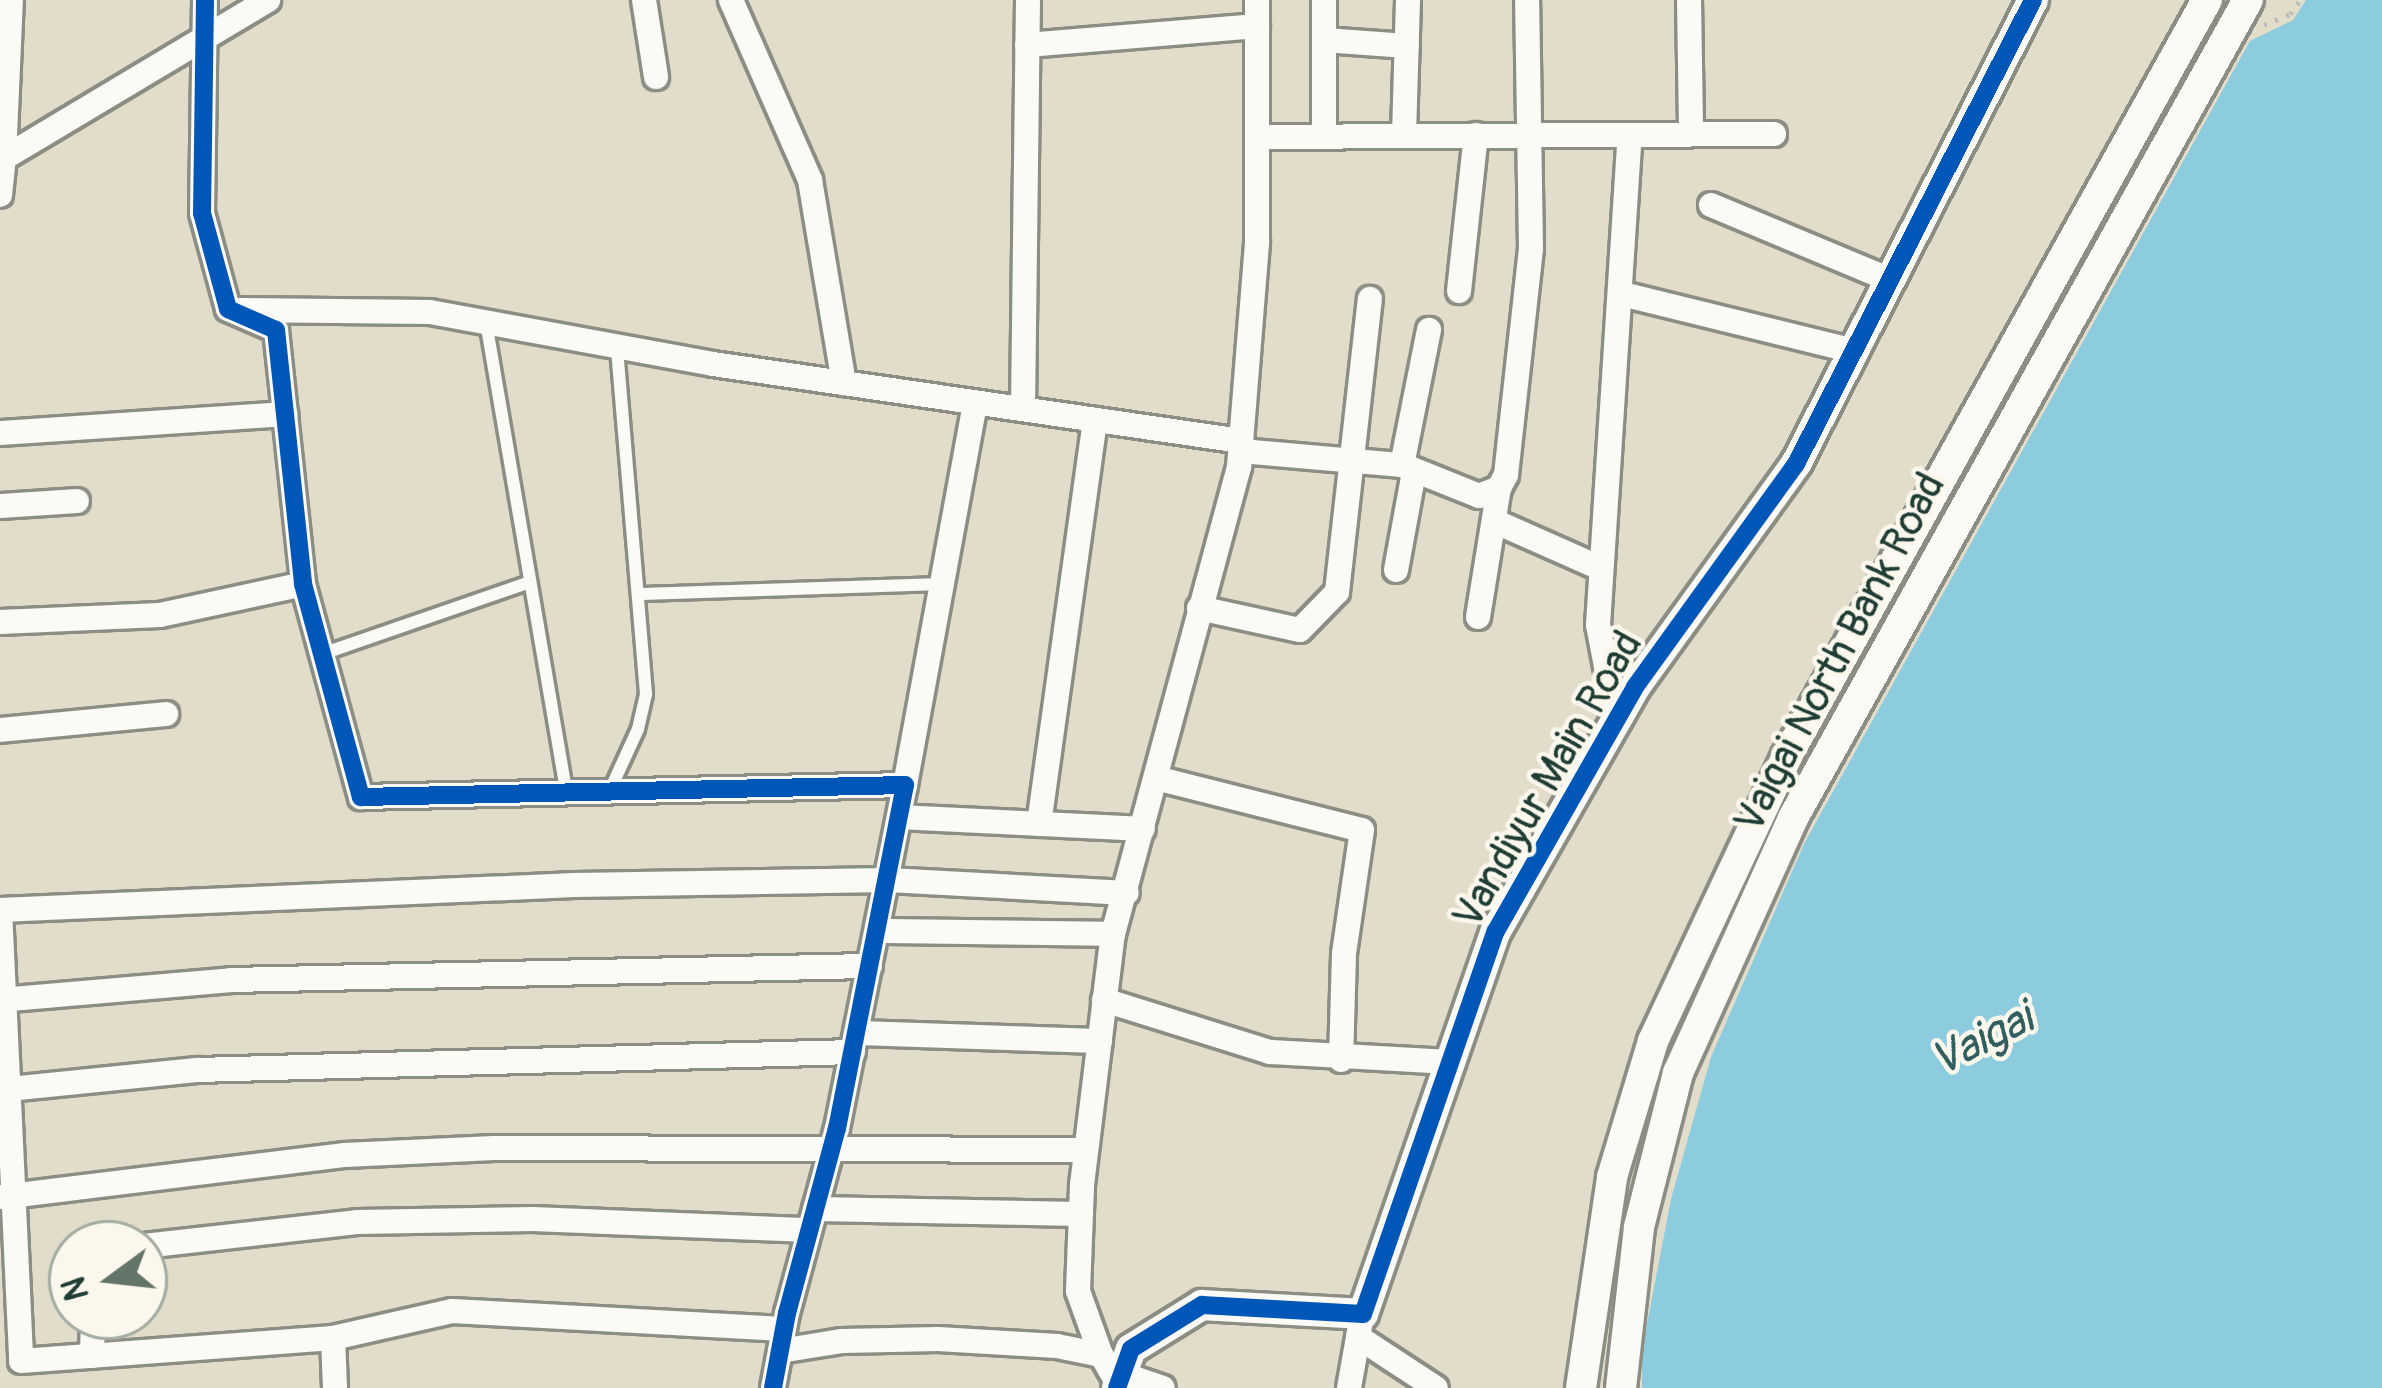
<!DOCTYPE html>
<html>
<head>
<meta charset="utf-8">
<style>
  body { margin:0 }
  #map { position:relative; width:2382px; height:1388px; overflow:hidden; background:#e2dcca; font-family:Pangolin,sans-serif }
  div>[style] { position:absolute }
  .water>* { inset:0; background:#8dccde }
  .path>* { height:4.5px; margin-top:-2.25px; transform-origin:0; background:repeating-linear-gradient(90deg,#bcbdb9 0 3px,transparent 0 12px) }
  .roads { filter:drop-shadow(3px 0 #8c8e84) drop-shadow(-3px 0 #8c8e84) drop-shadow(0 3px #8c8e84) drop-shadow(0 -3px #8c8e84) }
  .service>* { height:12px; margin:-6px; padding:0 6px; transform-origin:6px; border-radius:6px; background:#fbfaf7 }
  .minor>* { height:24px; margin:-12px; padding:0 12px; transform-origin:12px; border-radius:12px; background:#fbfaf7 }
  .tertiary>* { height:30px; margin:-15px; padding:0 15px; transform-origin:15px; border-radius:15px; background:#fbfaf7 }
  .cycleway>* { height:18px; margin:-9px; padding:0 9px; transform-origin:9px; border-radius:9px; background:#0057b8 }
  span { translate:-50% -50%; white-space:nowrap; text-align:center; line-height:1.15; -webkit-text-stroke:9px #fbf7ec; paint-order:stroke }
  .street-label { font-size:42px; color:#1f3d34 }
  .water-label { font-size:45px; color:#315f60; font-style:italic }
  .north { position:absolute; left:48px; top:1220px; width:120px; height:120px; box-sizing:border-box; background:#fbf7ec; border:3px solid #a3ada2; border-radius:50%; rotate:255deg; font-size:33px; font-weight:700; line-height:48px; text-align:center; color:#1f3d34 }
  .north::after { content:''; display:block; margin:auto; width:42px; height:54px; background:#637568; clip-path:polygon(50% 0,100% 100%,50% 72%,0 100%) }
</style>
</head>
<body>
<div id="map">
  <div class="water">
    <i style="clip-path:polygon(2306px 0,2382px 0,2382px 1388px,1642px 1388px,1642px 1350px,1671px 1199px,1711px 1057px,1805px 842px,2250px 41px,2293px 20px)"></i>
  </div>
  <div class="path">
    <i style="left:2264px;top:25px;width:28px;rotate:-23deg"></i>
    <i style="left:2290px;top:14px;width:17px;rotate:-54deg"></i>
  </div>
  <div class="roads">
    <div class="service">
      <i style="left:486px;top:322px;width:476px;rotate:80.3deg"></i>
      <i style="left:641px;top:594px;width:301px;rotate:-1.9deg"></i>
      <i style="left:322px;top:654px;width:220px;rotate:-19.1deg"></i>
      <i style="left:610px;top:790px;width:67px;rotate:-65.3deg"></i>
      <i style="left:638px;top:729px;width:36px;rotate:-77deg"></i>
      <i style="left:646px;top:694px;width:349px;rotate:-94.8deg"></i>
    </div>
    <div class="minor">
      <i style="left:205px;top:0;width:213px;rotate:90.8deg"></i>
      <i style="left:202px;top:213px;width:99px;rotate:74.8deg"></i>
      <i style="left:228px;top:309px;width:52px;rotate:23.6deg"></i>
      <i style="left:276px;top:330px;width:255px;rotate:83.9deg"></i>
      <i style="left:303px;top:584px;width:221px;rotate:74.8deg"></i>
      <i style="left:361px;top:797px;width:544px;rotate:-1.26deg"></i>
      <i style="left:905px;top:785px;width:350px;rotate:101.2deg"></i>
      <i style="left:837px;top:1128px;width:192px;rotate:105.1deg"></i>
      <i style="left:787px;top:1313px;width:76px;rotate:100.6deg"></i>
      <i style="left:644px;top:0;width:78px;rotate:81.1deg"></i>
      <i style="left:731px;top:0;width:197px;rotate:66.3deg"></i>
      <i style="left:810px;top:180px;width:206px;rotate:80.5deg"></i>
      <i style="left:1689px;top:0;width:134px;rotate:89.1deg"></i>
      <i style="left:1324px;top:40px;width:83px;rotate:4.1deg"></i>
      <i style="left:1027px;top:45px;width:231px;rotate:-4.7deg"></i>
      <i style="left:1324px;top:135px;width:135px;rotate:-90deg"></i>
      <i style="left:1404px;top:135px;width:135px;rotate:-88.3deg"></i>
      <i style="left:1257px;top:137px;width:517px;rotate:-0.33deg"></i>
      <i style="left:4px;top:158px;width:158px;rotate:-87.5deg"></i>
      <i style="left:0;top:195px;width:37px;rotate:-84deg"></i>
      <i style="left:4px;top:158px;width:308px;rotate:-30.9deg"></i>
      <i style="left:1711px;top:205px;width:194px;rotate:22.7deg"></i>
      <i style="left:1459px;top:291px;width:157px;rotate:-83.8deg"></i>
      <i style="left:1622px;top:294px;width:239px;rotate:13.8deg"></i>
      <i style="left:240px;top:310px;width:190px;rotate:0.6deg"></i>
      <i style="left:430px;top:312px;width:288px;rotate:10.4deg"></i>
      <i style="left:713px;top:364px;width:534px;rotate:8.3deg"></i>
      <i style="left:1023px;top:409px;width:409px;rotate:-89.3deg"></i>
      <i style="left:0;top:433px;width:286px;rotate:-3.8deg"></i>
      <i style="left:1241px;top:451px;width:162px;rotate:5deg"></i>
      <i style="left:1402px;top:465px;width:83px;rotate:21.9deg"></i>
      <i style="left:1479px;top:496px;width:22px;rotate:-22deg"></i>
      <i style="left:1499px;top:488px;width:15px;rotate:-62deg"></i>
      <i style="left:1506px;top:475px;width:227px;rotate:-83.7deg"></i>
      <i style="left:1531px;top:249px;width:249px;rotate:-90.9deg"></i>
      <i style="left:1402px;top:465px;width:138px;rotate:-78.7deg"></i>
      <i style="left:0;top:506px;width:77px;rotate:-3.7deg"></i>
      <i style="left:1494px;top:521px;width:116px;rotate:23.9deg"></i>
      <i style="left:1396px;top:570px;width:100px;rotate:-79.6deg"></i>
      <i style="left:1199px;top:608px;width:103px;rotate:12.3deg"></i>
      <i style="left:1300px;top:630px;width:53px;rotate:-45.8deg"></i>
      <i style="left:1337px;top:592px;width:295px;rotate:-83.6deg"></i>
      <i style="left:1478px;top:617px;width:131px;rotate:-80.8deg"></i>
      <i style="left:0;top:622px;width:160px;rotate:-2.5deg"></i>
      <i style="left:160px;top:615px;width:146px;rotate:-12.2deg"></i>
      <i style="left:1616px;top:719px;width:96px;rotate:-100.8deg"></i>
      <i style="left:1598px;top:625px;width:491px;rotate:-86.3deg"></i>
      <i style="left:0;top:730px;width:167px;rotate:-5.5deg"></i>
      <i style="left:1156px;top:778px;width:212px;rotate:14.2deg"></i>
      <i style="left:1362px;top:830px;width:125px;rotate:98.3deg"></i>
      <i style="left:1344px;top:954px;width:106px;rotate:91.6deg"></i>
      <i style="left:905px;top:785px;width:389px;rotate:-79.6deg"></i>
      <i style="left:900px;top:817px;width:243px;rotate:2.8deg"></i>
      <i style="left:1039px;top:824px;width:408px;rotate:-82.1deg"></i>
      <i style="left:0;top:910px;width:451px;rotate:87.3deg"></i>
      <i style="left:21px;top:1361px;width:313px;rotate:-4.2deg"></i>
      <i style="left:333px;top:1338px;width:122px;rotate:-12.8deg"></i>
      <i style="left:452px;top:1311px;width:332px;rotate:3.1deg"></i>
      <i style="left:0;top:910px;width:575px;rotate:-2.49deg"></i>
      <i style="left:574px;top:885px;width:314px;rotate:-0.9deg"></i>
      <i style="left:888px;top:880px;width:239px;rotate:3.1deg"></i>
      <i style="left:879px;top:931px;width:234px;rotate:0.7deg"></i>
      <i style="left:0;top:1000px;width:232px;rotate:-4.9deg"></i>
      <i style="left:231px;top:980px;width:639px;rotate:-1.26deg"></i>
      <i style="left:1104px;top:1000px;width:174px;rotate:17.4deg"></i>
      <i style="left:1270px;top:1052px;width:181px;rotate:3.2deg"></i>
      <i style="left:856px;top:1033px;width:244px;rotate:1.9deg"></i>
      <i style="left:0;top:1090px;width:198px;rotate:-5.8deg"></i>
      <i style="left:197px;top:1070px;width:656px;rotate:-1.57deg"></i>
      <i style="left:2px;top:1197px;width:346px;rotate:-7deg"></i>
      <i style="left:345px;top:1155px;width:149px;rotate:-2.7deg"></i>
      <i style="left:494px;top:1148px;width:592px;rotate:0.19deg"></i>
      <i style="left:815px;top:1209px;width:266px;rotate:1.1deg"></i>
      <i style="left:96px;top:1244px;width:15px"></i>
      <i style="left:144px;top:1246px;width:214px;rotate:-6.4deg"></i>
      <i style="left:357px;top:1222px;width:175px;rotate:-1deg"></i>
      <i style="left:532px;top:1219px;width:277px;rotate:2.3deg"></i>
      <i style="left:1358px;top:1337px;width:93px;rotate:33.2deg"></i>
      <i style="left:333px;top:1338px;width:50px;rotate:87.7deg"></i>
      <i style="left:780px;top:1351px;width:63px;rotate:-9.2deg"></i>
      <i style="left:842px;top:1341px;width:96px;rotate:-1.2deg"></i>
      <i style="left:938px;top:1339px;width:119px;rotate:3.4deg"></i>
      <i style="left:1057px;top:1346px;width:45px;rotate:11.6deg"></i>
      <i style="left:92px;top:1356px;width:40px;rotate:-88.6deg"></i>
      <i style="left:1122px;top:1374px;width:43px;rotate:18.9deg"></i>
      <i style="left:1118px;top:1384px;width:34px;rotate:-120deg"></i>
      <i style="left:1101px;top:1355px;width:68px;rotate:-109.8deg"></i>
      <i style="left:1078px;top:1291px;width:106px;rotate:-87.8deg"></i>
      <i style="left:1082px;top:1185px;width:253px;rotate:-83deg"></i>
      <i style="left:1113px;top:934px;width:484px;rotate:-74.9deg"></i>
      <i style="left:1239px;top:467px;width:227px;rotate:-85.4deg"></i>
      <i style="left:1257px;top:241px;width:241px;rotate:-90deg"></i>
      <i style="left:1349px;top:1388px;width:63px;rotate:-79.9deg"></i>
    </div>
    <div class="tertiary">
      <i style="left:1117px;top:1388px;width:41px;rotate:-70.3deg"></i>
      <i style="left:1131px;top:1349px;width:84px;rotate:-31.8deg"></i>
      <i style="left:1202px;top:1305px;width:161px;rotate:3.2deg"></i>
      <i style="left:1363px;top:1314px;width:405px;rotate:-70.9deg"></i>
      <i style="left:1496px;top:931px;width:281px;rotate:-60.3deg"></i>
      <i style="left:1635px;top:687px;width:275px;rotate:-54.2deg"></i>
      <i style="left:1796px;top:464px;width:521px;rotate:-62.94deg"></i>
      <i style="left:1581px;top:1388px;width:213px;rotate:-81.6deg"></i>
      <i style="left:1612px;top:1177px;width:142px;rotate:-73.2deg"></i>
      <i style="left:1653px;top:1041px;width:315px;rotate:-64.8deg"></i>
      <i style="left:1787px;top:756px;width:865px;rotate:-60.95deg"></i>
      <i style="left:1621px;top:1388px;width:162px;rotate:-83.6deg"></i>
      <i style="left:1639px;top:1227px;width:159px;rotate:-75.8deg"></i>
      <i style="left:1678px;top:1073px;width:280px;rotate:-65.7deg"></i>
      <i style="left:1793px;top:818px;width:936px;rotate:-60.92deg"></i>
    </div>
  </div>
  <div class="cycleway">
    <i style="left:205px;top:0;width:213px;rotate:90.8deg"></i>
    <i style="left:202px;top:213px;width:99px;rotate:74.8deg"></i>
    <i style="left:228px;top:309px;width:52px;rotate:23.6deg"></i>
    <i style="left:276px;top:330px;width:255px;rotate:83.9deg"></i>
    <i style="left:303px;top:584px;width:221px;rotate:74.8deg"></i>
    <i style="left:361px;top:797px;width:544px;rotate:-1.26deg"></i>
    <i style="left:905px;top:785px;width:350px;rotate:101.2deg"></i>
    <i style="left:837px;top:1128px;width:192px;rotate:105.1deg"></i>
    <i style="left:787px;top:1313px;width:76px;rotate:100.6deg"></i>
    <i style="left:1117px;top:1388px;width:41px;rotate:-70.3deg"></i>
    <i style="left:1131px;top:1349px;width:84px;rotate:-31.8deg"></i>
    <i style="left:1202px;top:1305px;width:161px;rotate:3.2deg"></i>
    <i style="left:1363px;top:1314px;width:405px;rotate:-70.9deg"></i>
    <i style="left:1496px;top:931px;width:281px;rotate:-60.3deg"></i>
    <i style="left:1635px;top:687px;width:275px;rotate:-54.2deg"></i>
    <i style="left:1796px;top:464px;width:521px;rotate:-62.94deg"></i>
  </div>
  <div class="street-label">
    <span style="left:1840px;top:653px;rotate:-62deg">Vaigai North Bank Road</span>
    <span style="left:1548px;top:780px;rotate:-60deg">Vandiyur Main Road</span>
  </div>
  <div class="water-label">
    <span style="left:1982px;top:1041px;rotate:-27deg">Vaigai</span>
  </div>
  <div class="north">N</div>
</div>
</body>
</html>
